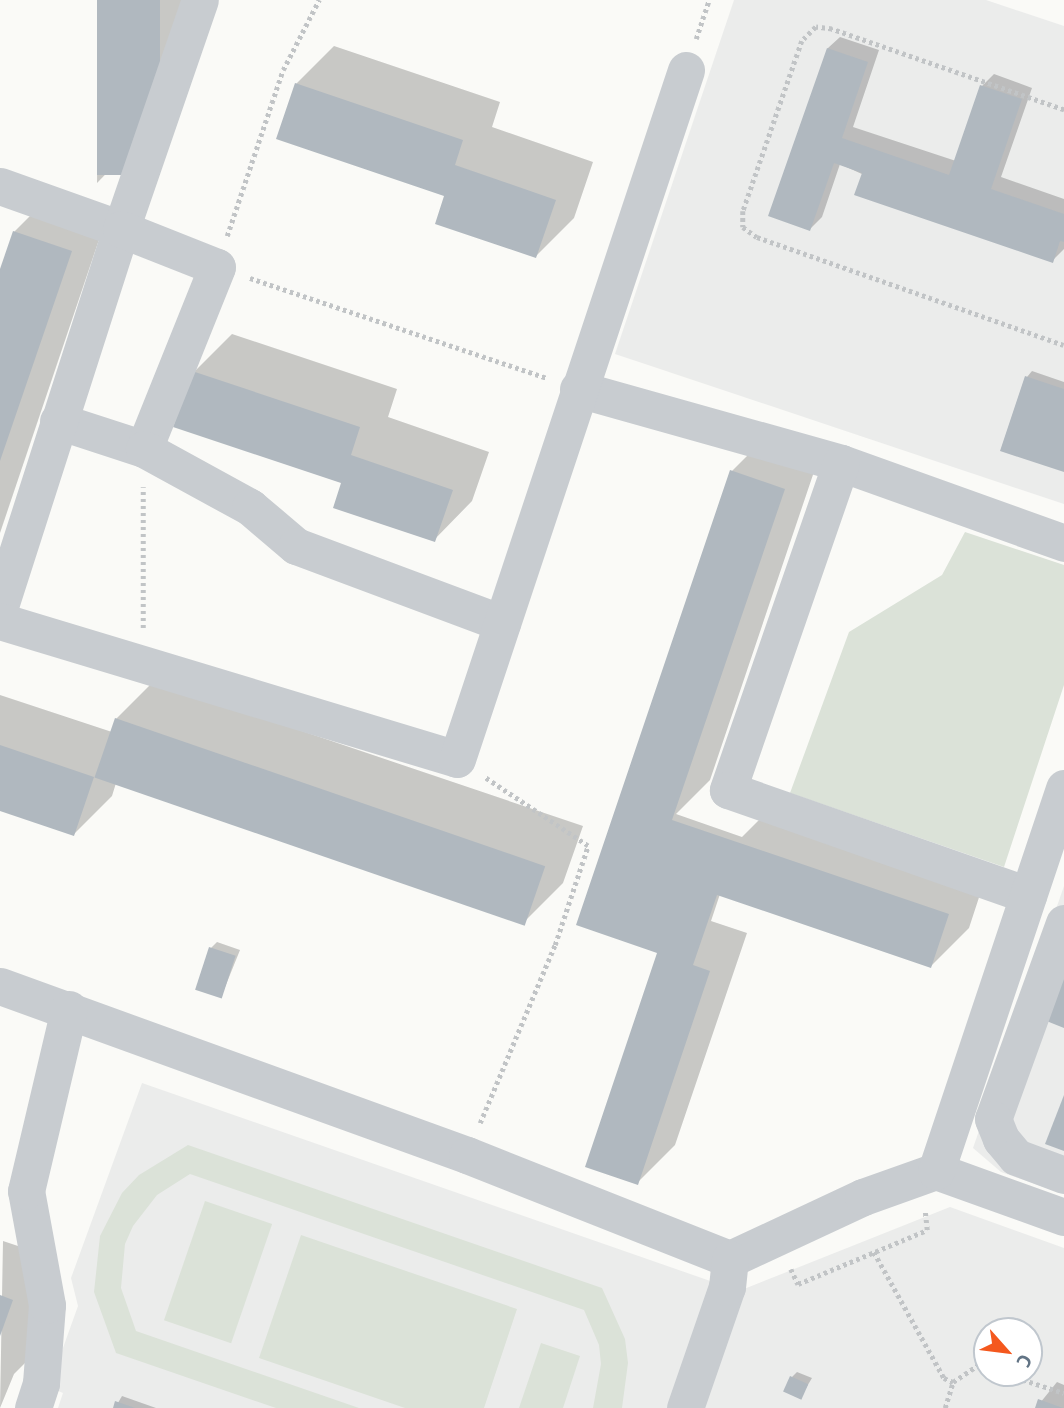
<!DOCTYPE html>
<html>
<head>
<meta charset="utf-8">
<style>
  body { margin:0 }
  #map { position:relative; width:1064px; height:1408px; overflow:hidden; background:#fafaf7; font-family:"PT Sans",sans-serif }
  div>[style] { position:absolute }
  .built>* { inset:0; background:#ebeceb }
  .green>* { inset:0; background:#dbe2d8; transform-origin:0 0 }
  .shadow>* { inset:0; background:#0003 }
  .building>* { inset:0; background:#b0b8bf; transform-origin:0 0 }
  .path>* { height:4.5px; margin-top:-2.25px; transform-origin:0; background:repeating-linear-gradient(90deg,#c1c4c6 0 3.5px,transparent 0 7px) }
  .minor>* { height:37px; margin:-18.5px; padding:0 18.5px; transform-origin:18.5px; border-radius:18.5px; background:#c8ccd0 }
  span { translate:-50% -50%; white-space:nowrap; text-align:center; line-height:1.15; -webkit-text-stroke:7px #fff; paint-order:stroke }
  .north { position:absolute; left:973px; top:1317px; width:70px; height:70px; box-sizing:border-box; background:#fff; border:2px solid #c0c7ce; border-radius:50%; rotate:118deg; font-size:19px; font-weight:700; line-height:28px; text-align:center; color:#627485 }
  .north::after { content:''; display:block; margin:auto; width:24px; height:32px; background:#f4581e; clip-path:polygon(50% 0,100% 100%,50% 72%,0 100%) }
</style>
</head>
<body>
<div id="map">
  <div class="built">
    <i style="clip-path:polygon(734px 0,986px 0,1064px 26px,1064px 504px,615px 354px)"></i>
    <i style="clip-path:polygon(1064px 886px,1064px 1194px,1001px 1172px,973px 1148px)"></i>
    <i style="clip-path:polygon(evenodd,142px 1083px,739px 1291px,950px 1207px,1064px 1248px,1064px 1408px,58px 1408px,63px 1393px,49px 1387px,78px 1306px,71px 1278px,142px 1083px,987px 1331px,1029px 1331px,1029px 1373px,987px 1373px,987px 1331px)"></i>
  </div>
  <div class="green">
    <i style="clip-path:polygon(965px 532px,1064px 565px,1064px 685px,1004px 867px,790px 793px,849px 632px,942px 575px)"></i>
    <i style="clip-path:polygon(188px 1145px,602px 1288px,625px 1339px,628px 1363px,622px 1408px,593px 1408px,601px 1364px,599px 1345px,584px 1310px,190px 1174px,157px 1195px,133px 1226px,125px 1244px,121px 1288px,136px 1331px,359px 1408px,276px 1408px,116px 1353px,94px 1292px,100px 1236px,122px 1193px,139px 1175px)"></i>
    <i style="left:205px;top:1201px;width:71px;height:126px;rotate:19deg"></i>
    <i style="clip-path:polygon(301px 1235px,517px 1309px,484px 1408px,405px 1408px,259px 1358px)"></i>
    <i style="clip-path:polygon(541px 1343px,580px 1356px,563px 1408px,519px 1408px)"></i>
  </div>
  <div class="shadow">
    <i style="clip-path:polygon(99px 0,184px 0,135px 144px,97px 183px)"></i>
    <i style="clip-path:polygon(840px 37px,879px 50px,853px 127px,956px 161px,982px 86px,994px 74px,1032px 88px,1001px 177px,1064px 199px,1064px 249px,1052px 261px,840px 164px,822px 217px,810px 229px,828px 48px)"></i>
    <i style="clip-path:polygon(334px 46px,500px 102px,492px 127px,593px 162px,574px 218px,536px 256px,446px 195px,296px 84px)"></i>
    <i style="clip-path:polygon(52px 194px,108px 213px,0 533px,0 274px,14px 232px)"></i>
    <i style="clip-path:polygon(232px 334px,397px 389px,388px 417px,489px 452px,472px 501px,434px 540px,343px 482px,194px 372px)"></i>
    <i style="clip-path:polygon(1032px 371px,1064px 382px,1064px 470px,1027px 377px)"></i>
    <i style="clip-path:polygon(770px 433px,821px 451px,710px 780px,676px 814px,742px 837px,775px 804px,986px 876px,969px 928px,931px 966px,720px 894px,711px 921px,747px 933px,675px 1145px,637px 1183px,661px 952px,579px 924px,732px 471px)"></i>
    <i style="clip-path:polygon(154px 681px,583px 826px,563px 883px,525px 921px,116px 783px,112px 796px,74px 834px,0 809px,0 695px,112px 732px,116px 719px)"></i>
    <i style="clip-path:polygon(217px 942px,240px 950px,221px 997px,211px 948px)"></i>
    <i style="clip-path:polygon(3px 1241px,54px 1258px,30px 1358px,14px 1374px,0 1408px)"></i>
    <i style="clip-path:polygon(797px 1372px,812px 1378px,800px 1398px,792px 1377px)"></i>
    <i style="clip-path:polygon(1057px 1382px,1064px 1385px,1064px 1408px,1036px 1408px)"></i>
    <i style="clip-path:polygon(122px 1396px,156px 1408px,115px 1408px)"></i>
  </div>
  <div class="building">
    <i style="left:97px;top:0;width:63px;height:175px"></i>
    <i style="clip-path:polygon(827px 48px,868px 62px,842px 138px,949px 175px,980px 85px,1022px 99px,991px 189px,1064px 214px,1064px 242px,1060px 241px,1053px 263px,854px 195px,862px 173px,834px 163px,810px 231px,768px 216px)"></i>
    <i style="clip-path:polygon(295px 83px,463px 140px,455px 165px,556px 200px,536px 258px,435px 224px,444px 196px,276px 139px)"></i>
    <i style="clip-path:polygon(13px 231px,72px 251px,0 461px,0 269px)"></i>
    <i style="clip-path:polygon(192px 371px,360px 427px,351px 455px,453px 490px,435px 542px,333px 508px,341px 483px,173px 427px)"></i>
    <i style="clip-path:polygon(1025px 376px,1064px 389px,1064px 472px,1000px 451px)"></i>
    <i style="clip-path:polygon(730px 470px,785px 489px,672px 820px,949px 914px,931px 968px,717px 895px,693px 965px,710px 971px,638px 1185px,585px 1167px,657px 953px,576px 925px)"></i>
    <i style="left:115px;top:718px;width:455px;height:63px;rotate:19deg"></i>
    <i style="clip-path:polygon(0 745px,94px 777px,74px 836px,0 811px)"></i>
    <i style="left:209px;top:947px;width:28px;height:45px;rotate:18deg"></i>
    <i style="clip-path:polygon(1064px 962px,1064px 1028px,1039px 1018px)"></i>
    <i style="clip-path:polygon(1064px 1095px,1064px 1151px,1045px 1144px)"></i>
    <i style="clip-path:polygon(0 1295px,13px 1300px,0 1336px)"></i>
    <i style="left:790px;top:1376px;width:20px;height:17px;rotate:24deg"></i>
    <i style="clip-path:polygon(1038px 1399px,1063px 1408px,1035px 1408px)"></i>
    <i style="clip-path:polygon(115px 1401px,135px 1408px,113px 1408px)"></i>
  </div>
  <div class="path">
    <i style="left:696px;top:39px;width:41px;rotate:-71.6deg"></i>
    <i style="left:1064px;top:110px;width:246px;rotate:-160.8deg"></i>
    <i style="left:832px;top:29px;width:16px;rotate:-173deg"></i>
    <i style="left:816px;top:27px;width:20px;rotate:135deg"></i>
    <i style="left:802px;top:41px;width:180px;rotate:109.1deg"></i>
    <i style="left:743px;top:211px;width:16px;rotate:90deg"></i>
    <i style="left:743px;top:227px;width:17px;rotate:36deg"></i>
    <i style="left:757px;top:237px;width:325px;rotate:19.4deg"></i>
    <i style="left:227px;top:236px;width:175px;rotate:-71.4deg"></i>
    <i style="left:283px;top:70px;width:79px;rotate:-62.8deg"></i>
    <i style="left:250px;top:278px;width:313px;rotate:18.6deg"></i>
    <i style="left:143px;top:628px;width:141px;rotate:-90deg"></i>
    <i style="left:480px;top:1123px;width:193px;rotate:-67.2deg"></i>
    <i style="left:555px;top:945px;width:104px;rotate:-71.6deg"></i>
    <i style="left:588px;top:846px;width:125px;rotate:-146.4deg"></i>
    <i style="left:874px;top:1252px;width:144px;rotate:60.9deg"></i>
    <i style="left:944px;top:1378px;width:10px;rotate:24deg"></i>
    <i style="left:791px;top:1269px;width:17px;rotate:65deg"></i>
    <i style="left:798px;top:1284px;width:140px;rotate:-22.7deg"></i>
    <i style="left:927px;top:1230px;width:20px;rotate:-96deg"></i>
    <i style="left:1003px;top:1373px;width:64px;rotate:18.2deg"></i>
    <i style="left:945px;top:1408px;width:27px;rotate:-73deg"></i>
    <i style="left:953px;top:1382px;width:30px;rotate:-34deg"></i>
    <i style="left:978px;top:1365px;width:9px;rotate:18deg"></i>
  </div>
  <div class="minor">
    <i style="left:0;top:186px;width:128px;rotate:19.6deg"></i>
    <i style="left:121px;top:229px;width:242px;rotate:-71deg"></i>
    <i style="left:578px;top:389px;width:273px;rotate:15.7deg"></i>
    <i style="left:841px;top:463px;width:237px;rotate:19.7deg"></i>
    <i style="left:58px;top:421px;width:90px;rotate:18deg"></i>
    <i style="left:841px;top:463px;width:346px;rotate:109.1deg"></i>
    <i style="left:728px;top:790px;width:318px;rotate:19.3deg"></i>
    <i style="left:0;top:606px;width:396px;rotate:-72.2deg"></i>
    <i style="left:121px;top:229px;width:103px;rotate:21.6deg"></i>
    <i style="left:217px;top:267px;width:196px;rotate:111.9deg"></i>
    <i style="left:144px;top:449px;width:121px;rotate:28.7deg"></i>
    <i style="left:250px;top:507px;width:60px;rotate:40.3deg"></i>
    <i style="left:296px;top:546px;width:220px;rotate:20.5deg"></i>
    <i style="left:0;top:621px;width:477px;rotate:16.8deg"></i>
    <i style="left:457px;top:759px;width:726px;rotate:-71.61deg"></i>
    <i style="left:1064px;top:923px;width:208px;rotate:109.9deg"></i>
    <i style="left:993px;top:1119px;width:22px;rotate:68deg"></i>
    <i style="left:1001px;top:1139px;width:23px;rotate:50deg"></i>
    <i style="left:1016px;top:1157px;width:51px;rotate:20.6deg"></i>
    <i style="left:0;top:986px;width:497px;rotate:19.9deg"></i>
    <i style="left:467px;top:1155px;width:283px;rotate:21.6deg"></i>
    <i style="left:730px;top:1259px;width:147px;rotate:-25deg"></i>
    <i style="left:863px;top:1197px;width:77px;rotate:-19.6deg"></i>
    <i style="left:936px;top:1171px;width:136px;rotate:19.8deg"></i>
    <i style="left:936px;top:1171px;width:404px;rotate:-71.5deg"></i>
    <i style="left:33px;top:1408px;width:26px;rotate:-72deg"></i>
    <i style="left:41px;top:1383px;width:78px;rotate:-85.6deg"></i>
    <i style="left:47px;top:1305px;width:116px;rotate:-100.4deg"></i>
    <i style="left:26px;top:1191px;width:187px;rotate:-76.7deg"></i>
    <i style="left:685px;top:1408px;width:128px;rotate:-70.9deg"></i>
    <i style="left:727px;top:1287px;width:28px;rotate:-84deg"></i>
  </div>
  <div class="north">С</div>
</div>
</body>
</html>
